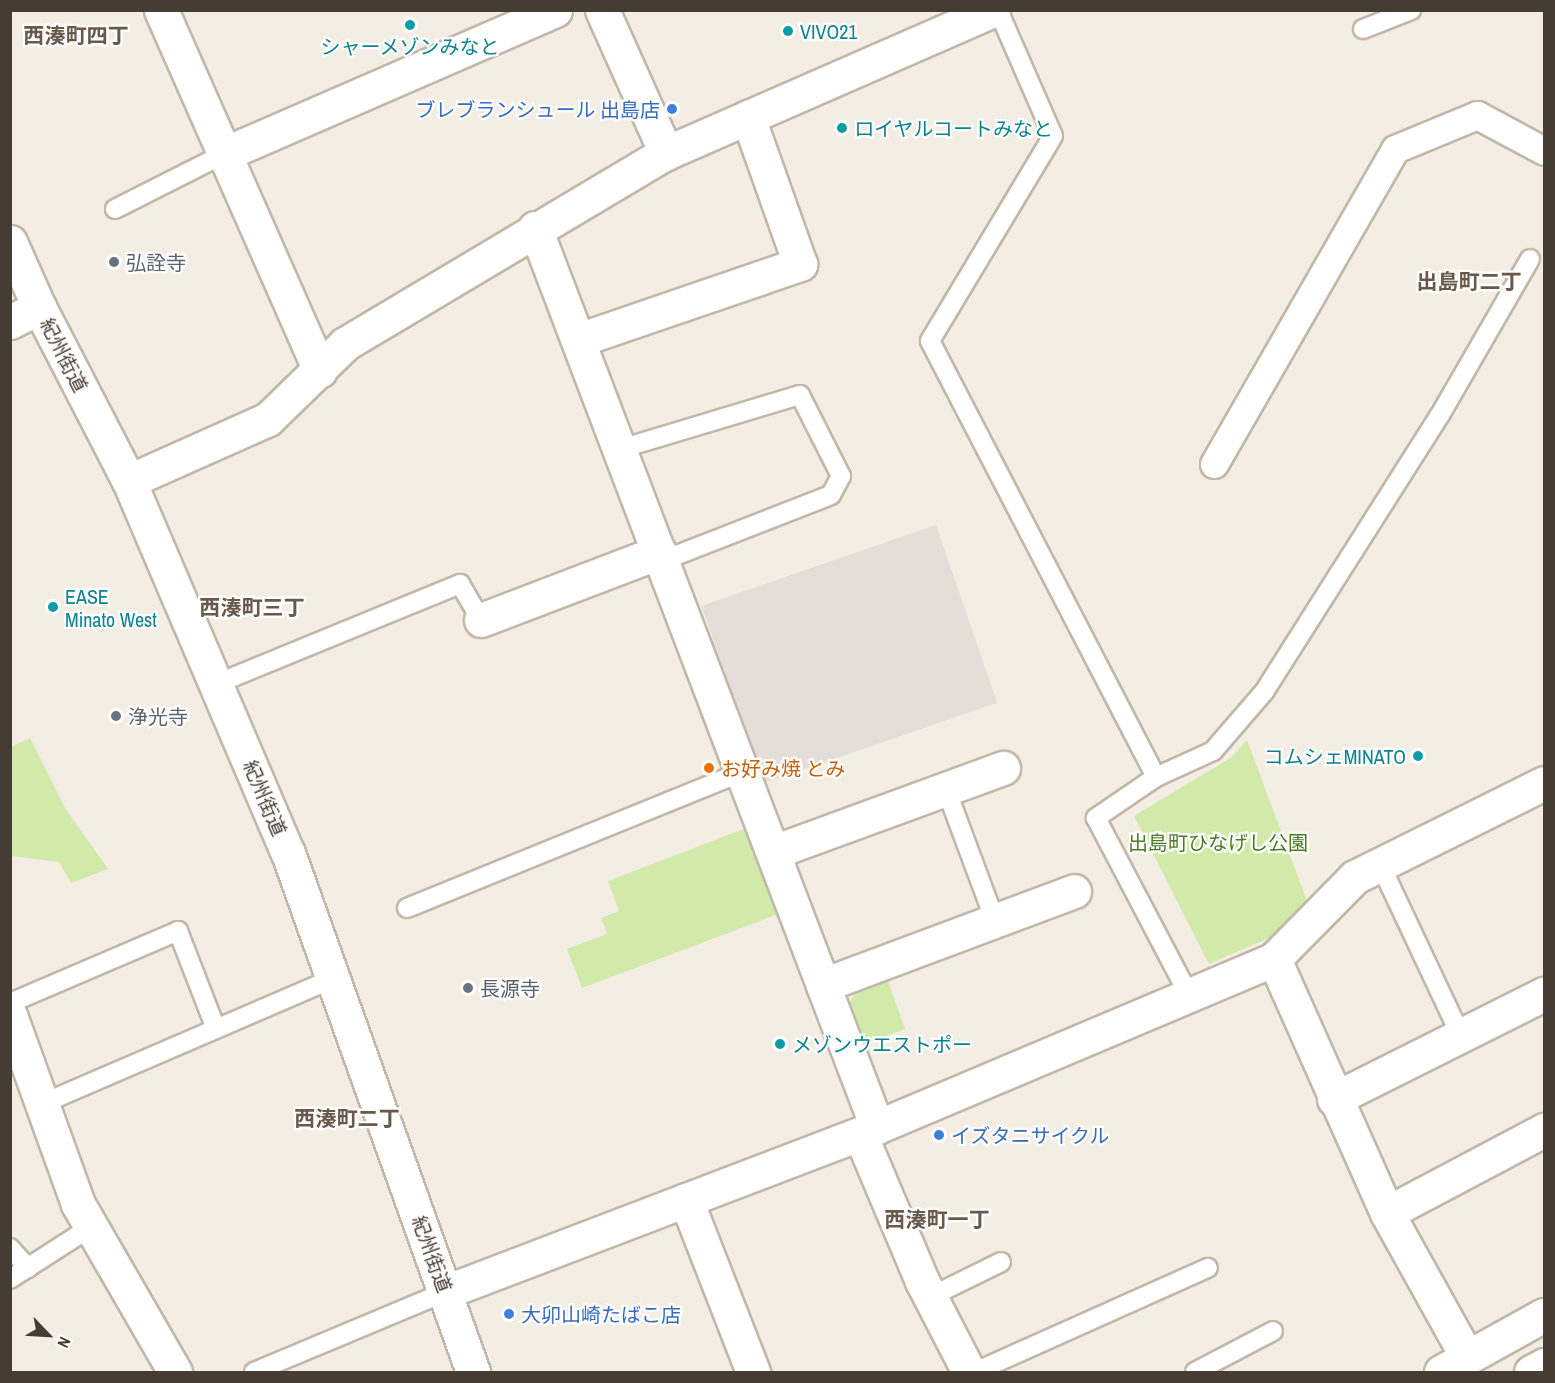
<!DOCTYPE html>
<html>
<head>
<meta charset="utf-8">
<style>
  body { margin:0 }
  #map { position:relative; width:1555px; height:1383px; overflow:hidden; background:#f3ede3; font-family:"Archivo Narrow","Noto Sans JP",sans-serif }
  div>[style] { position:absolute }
  .industrial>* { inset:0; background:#e5ded8; transform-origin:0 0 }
  .green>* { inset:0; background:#d2eaa9 }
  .roads { filter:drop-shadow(2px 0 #c2b7a8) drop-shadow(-2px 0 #c2b7a8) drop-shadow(0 2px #c2b7a8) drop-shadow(0 -2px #c2b7a8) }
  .service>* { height:18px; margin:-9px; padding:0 9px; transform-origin:9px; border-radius:9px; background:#fff }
  .pedestrian>* { height:27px; margin:-13.5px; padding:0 13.5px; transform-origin:13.5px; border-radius:13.5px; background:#fff }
  .minor>* { height:33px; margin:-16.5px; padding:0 16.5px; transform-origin:16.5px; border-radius:16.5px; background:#fff }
  .tertiary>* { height:33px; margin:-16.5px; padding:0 16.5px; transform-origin:16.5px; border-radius:16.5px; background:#fff }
  .dots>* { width:16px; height:16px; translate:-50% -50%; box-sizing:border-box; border:3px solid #fff; border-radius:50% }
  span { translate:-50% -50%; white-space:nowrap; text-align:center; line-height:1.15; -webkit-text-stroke:4.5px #fff; paint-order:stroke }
  .culture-label { font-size:20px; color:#0d838f }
  .left { translate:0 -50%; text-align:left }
  .right { translate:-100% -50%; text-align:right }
  .shop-label { font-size:20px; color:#366cbe }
  .worship-label { font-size:20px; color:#5b616d }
  .street-label { font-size:20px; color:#453c33 }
  .food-label { font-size:20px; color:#c56008 }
  .park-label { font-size:20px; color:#4b7a23 }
  .neighbourhood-label { font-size:21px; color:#68594a; font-weight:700 }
  .frame { position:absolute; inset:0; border:12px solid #453c33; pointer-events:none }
  .north { position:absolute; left:18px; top:1305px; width:60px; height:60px; -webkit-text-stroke:4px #fff; paint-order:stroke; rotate:115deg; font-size:16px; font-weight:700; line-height:24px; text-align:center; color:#453c33 }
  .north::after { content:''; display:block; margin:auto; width:21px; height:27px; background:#453c33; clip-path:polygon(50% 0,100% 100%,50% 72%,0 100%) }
</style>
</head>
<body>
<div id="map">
  <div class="industrial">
    <i style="left:936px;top:525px;width:188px;height:248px;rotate:71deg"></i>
  </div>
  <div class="green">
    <i style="clip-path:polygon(30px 738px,65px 808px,108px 869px,71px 883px,59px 862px,11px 856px,11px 747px)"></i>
    <i style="clip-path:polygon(1247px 740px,1309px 906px,1282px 932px,1209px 964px,1134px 816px,1232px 757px)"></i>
    <i style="clip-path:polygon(749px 827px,781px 913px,582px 988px,567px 949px,607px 934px,601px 918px,619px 911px,608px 881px)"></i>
    <i style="clip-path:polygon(888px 981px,905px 1029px,861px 1045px,847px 1008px,854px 994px)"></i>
  </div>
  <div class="roads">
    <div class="service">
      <i style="left:998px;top:10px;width:137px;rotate:66.4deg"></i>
      <i style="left:1053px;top:136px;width:239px;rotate:121deg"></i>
      <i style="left:930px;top:341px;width:491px;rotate:62.6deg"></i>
      <i style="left:1156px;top:777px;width:73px;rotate:145.7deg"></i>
      <i style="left:1096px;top:818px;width:200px;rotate:62.3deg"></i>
      <i style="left:1363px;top:29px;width:52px;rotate:-21.6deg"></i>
      <i style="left:115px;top:209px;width:122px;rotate:-26.8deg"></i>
      <i style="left:620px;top:449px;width:188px;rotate:-16.7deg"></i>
      <i style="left:800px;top:395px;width:91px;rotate:63.2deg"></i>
      <i style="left:841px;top:476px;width:21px;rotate:118deg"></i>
      <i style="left:831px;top:495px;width:181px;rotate:158.7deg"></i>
      <i style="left:216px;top:684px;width:264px;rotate:-22.3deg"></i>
      <i style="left:460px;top:584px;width:42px;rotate:59.7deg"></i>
      <i style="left:1156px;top:777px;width:63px;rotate:-24.5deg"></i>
      <i style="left:1213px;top:751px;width:78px;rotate:-49.2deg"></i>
      <i style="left:1264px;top:692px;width:328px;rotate:-57.6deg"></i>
      <i style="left:1440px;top:415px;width:180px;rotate:-60deg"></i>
      <i style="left:946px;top:789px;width:141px;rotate:69.6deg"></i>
      <i style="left:1380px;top:864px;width:190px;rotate:64.8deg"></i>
      <i style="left:407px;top:908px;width:362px;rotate:-22.1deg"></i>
      <i style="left:10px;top:1003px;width:183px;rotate:-23.2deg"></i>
      <i style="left:178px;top:931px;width:105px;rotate:68.8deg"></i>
      <i style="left:44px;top:1103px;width:316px;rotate:-23.3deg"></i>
      <i style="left:10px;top:1248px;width:27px;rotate:48deg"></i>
      <i style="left:10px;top:1279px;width:96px;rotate:-32.7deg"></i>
      <i style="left:930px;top:1297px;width:79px;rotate:-26.2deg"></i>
      <i style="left:254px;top:1372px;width:207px;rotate:-22.7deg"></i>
      <i style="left:975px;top:1372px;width:255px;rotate:-24.1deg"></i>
      <i style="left:1195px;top:1372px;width:88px;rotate:-27.7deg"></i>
    </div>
    <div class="pedestrian">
      <i style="left:1214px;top:464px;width:363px;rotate:-60.1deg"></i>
      <i style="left:1395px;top:149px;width:89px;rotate:-22.5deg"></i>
      <i style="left:1477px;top:115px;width:76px;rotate:28.2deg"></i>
    </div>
    <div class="minor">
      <i style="left:161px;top:10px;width:394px;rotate:66.2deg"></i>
      <i style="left:602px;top:10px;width:157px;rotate:65.9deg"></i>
      <i style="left:224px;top:154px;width:361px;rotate:-23.5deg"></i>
      <i style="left:535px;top:228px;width:962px;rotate:69.17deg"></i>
      <i style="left:10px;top:242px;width:71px;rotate:66deg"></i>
      <i style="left:39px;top:307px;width:196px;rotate:62.7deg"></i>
      <i style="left:129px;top:481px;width:405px;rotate:66.9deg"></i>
      <i style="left:288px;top:853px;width:551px;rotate:70.38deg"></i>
      <i style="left:10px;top:322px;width:33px;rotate:-27deg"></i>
      <i style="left:578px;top:340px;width:235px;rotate:-18.9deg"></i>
      <i style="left:800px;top:264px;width:156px;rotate:-109.5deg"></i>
      <i style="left:129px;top:481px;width:152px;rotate:-24deg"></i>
      <i style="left:268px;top:419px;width:107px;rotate:-44.2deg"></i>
      <i style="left:345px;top:344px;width:374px;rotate:-30.8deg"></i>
      <i style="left:666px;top:153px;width:357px;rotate:-23.6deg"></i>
      <i style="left:481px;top:620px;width:191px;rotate:-20.9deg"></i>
      <i style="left:773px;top:852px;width:245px;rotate:-20.1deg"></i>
      <i style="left:1274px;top:959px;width:278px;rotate:66deg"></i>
      <i style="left:1387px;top:1213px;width:165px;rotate:60.9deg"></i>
      <i style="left:823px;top:985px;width:268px;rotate:-20.5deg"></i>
      <i style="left:10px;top:1015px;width:201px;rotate:70.2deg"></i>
      <i style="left:78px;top:1204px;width:194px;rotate:60deg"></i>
      <i style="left:1334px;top:1099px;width:235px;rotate:-26.6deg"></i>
      <i style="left:860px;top:1134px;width:160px;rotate:67.1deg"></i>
      <i style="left:922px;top:1281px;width:102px;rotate:62.7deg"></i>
      <i style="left:686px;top:1200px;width:185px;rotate:68.7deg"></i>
      <i style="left:1387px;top:1213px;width:178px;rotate:-27.9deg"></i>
      <i style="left:445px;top:1292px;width:462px;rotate:-20.9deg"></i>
      <i style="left:877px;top:1127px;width:431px;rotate:-22.9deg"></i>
      <i style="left:1274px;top:959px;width:115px;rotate:-45.4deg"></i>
      <i style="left:1355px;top:877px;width:211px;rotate:-26.4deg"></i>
    </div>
    <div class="tertiary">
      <i style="left:1441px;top:1372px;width:118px;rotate:-29deg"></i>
      <i style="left:1531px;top:1372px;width:15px;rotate:-28deg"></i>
    </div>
  </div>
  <div class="dots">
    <i style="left:410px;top:25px;background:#0f9aa8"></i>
    <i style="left:788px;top:31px;background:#0f9aa8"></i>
    <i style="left:672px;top:109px;background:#3f7fe0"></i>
    <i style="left:842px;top:128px;background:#0f9aa8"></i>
    <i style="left:114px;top:262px;background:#6b7280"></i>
    <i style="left:53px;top:607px;background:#0f9aa8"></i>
    <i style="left:116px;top:716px;background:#6b7280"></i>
    <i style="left:1418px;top:756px;background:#0f9aa8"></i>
    <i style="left:709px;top:768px;background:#e8710a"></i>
    <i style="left:468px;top:988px;background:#6b7280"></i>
    <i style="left:780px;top:1044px;background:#0f9aa8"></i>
    <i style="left:939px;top:1135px;background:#3f7fe0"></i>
    <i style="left:509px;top:1314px;background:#3f7fe0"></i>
  </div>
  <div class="culture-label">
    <span class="left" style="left:800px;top:31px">VIVO21</span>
    <span style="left:410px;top:46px">シャーメゾンみなと</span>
    <span class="left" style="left:854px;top:128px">ロイヤルコートみなと</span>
    <span class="left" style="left:65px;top:608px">EASE<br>Minato West</span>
    <span class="right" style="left:1406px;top:756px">コムシェMINATO</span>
    <span class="left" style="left:792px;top:1044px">メゾンウエストポー</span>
  </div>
  <div class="shop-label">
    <span class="right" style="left:660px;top:109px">ブレブランシュール 出島店</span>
    <span class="left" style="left:951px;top:1135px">イズタニサイクル</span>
    <span class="left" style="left:521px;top:1314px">大卯山崎たばこ店</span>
  </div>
  <div class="worship-label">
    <span class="left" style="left:126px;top:262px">弘詮寺</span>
    <span class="left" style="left:128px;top:716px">浄光寺</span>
    <span class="left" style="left:480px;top:988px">長源寺</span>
  </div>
  <div class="street-label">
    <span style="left:64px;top:355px;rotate:63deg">紀州街道</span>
    <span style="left:265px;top:798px;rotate:67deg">紀州街道</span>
    <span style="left:432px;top:1254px;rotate:70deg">紀州街道</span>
  </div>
  <div class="food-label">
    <span class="left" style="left:721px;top:768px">お好み焼 とみ</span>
  </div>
  <div class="park-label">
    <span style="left:1218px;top:842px">出島町ひなげし公園</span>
  </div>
  <div class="neighbourhood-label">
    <span style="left:76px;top:36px">西湊町四丁</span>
    <span style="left:1469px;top:282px">出島町二丁</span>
    <span style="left:252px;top:608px">西湊町三丁</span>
    <span style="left:347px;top:1119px">西湊町二丁</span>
    <span style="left:937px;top:1220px">西湊町一丁</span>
  </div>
  <div class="frame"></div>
  <div class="north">N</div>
</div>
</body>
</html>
